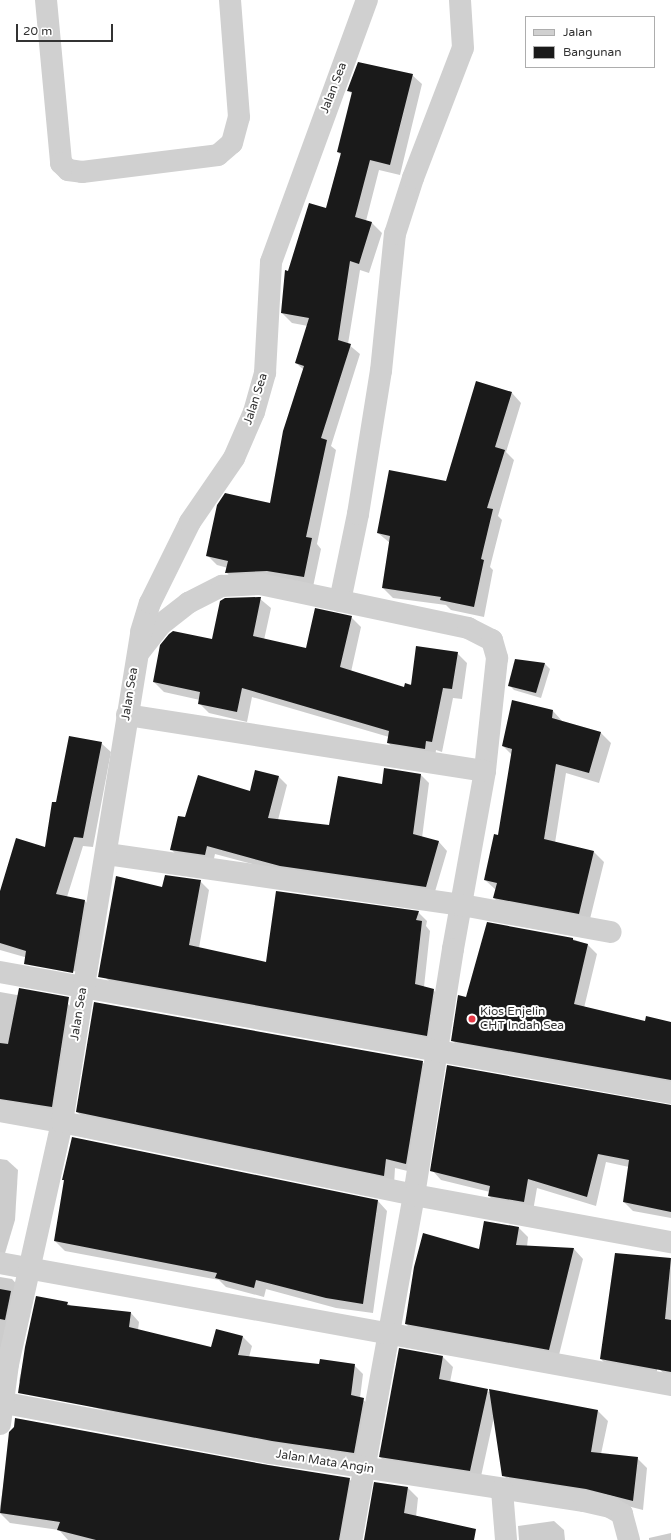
<!DOCTYPE html>
<html>
<head>
<meta charset="utf-8">
<style>
  body { margin:0 }
  #map { position:relative; width:671px; height:1540px; overflow:hidden; background:#fff; font-family:"Varela Round",sans-serif }
  div>[style] { position:absolute }
  .shadow>* { inset:0; background:#0003 }
  .building>* { inset:0; background:#1a1a1a }
  .minor>* { height:22px; margin:-11px; padding:0 11px; transform-origin:11px; border-radius:11px; background:#d0d0d0 }
  .dots>* { width:11px; height:11px; translate:-50% -50%; box-sizing:border-box; border:2px solid #fff; border-radius:50% }
  span { translate:-50% -50%; white-space:nowrap; text-align:center; line-height:1.15; -webkit-text-stroke:4px #fff; paint-order:stroke }
  .street-label { font-size:12px; color:#333 }
  .poi-label { font-size:12px; color:#333 }
  .left { translate:0 -50%; text-align:left }
  .legend { position:absolute; left:525px; top:16px; width:130px; height:52px; box-sizing:border-box; background:#fff; border:1px solid #adadad; margin:0; padding:5px 7px; list-style:none; font-size:12px; color:#333 }
  .legend li { display:flex; align-items:center; gap:8px; height:20px }
  .legend b { width:20px; border:1px solid #adadad }
  .scale { position:absolute; left:16px; top:24px; width:97px; height:18px; box-sizing:border-box; border:2px solid #333; border-top:0; padding-left:5px; font-size:12px; line-height:14px; white-space:nowrap; color:#333; -webkit-text-stroke:3px #fff; paint-order:stroke }
</style>
</head>
<body>
<div id="map">
  <div class="shadow">
    <i style="clip-path:polygon(412px 75px,422px 84px,400px 175px,379px 170px,366px 221px,372px 223px,382px 233px,369px 273px,360px 270px,348px 344px,360px 354px,331px 446px,336px 450px,317px 544px,321px 549px,313px 587px,236px 583px,227px 573px,228px 568px,217px 565px,207px 555px,271px 504px,304px 370px,296px 363px,308px 326px,292px 323px,282px 313px,289px 272px,326px 209px,341px 155px,338px 152px,352px 94px,348px 90px)"></i>
    <i style="clip-path:polygon(512px 393px,521px 403px,506px 452px,514px 460px,498px 516px,502px 520px,490px 567px,493px 570px,484px 617px,451px 610px,446px 605px,393px 598px,383px 588px,390px 543px,378px 533px,447px 483px)"></i>
    <i style="clip-path:polygon(259px 598px,271px 608px,264px 640px,307px 649px,351px 617px,361px 627px,351px 672px,405px 688px,457px 653px,467px 663px,462px 699px,453px 698px,442px 752px,436px 750px,435px 758px,399px 753px,388px 743px,389px 737px,252px 697px,247px 722px,209px 713px,199px 703px,200px 700px,164px 692px,154px 682px,212px 640px)"></i>
    <i style="clip-path:polygon(516px 660px,545px 664px,550px 669px,541px 698px,514px 690px,509px 685px)"></i>
    <i style="clip-path:polygon(513px 701px,553px 711px,563px 722px,601px 733px,611px 743px,599px 783px,566px 773px,555px 843px,594px 852px,604px 862px,589px 923px,504px 908px,494px 898px,496px 890px,485px 880px,499px 836px,512px 755px,503px 746px)"></i>
    <i style="clip-path:polygon(101px 743px,111px 752px,93px 847px,83px 846px,67px 897px,85px 901px,94px 910px,84px 974px,0 950px,0 894px,46px 848px)"></i>
    <i style="clip-path:polygon(421px 775px,429px 783px,422px 838px,439px 842px,447px 851px,434px 895px,289px 874px,215px 854px,213px 863px,180px 859px,172px 850px,185px 818px,250px 792px,279px 777px,287px 785px,278px 820px,329px 826px,383px 785px)"></i>
    <i style="clip-path:polygon(200px 881px,209px 890px,199px 948px,266px 963px,418px 912px,427px 921px,426px 926px,430px 931px,424px 987px,433px 990px,443px 999px,435px 1045px,109px 981px,100px 972px,163px 888px)"></i>
    <i style="clip-path:polygon(573px 939px,588px 945px,597px 954px,584px 1008px,646px 1023px,671px 1023px,671px 1087px,461px 1049px,452px 1040px,467px 999px)"></i>
    <i style="clip-path:polygon(0 992px,68px 1004px,78px 1014px,62px 1117px,0 1109px)"></i>
    <i style="clip-path:polygon(422px 1062px,432px 1071px,416px 1173px,395px 1168px,394px 1185px,87px 1121px,77px 1112px)"></i>
    <i style="clip-path:polygon(671px 1106px,671px 1218px,633px 1211px,624px 1202px,629px 1167px,606px 1162px,596px 1206px,537px 1188px,533px 1211px,498px 1205px,489px 1196px,490px 1192px,441px 1180px,432px 1170px)"></i>
    <i style="clip-path:polygon(0 1159px,7px 1160px,18px 1170px,15px 1220px,0 1270px)"></i>
    <i style="clip-path:polygon(63px 1180px,378px 1201px,387px 1211px,373px 1313px,336px 1308px,266px 1289px,264px 1297px,226px 1287px,219px 1280px,65px 1251px,55px 1241px,65px 1181px)"></i>
    <i style="clip-path:polygon(485px 1222px,519px 1228px,528px 1237px,527px 1247px,574px 1249px,583px 1259px,558px 1359px,415px 1333px,406px 1324px,480px 1250px)"></i>
    <i style="clip-path:polygon(616px 1254px,671px 1259px,671px 1380px,659px 1369px,658px 1364px,656px 1377px,610px 1369px,601px 1359px)"></i>
    <i style="clip-path:polygon(0 1277px,12px 1279px,22px 1290px,0 1370px)"></i>
    <i style="clip-path:polygon(37px 1297px,67px 1303px,71px 1306px,131px 1313px,139px 1322px,138px 1330px,212px 1349px,216px 1330px,243px 1337px,252px 1346px,249px 1357px,320px 1365px,354px 1365px,363px 1374px,360px 1398px,373px 1407px,363px 1461px,171px 1428px,28px 1390px,19px 1381px)"></i>
    <i style="clip-path:polygon(400px 1349px,443px 1357px,453px 1367px,450px 1382px,490px 1392px,490px 1390px,598px 1411px,608px 1421px,601px 1454px,637px 1458px,647px 1468px,643px 1510px,596px 1498px,513px 1485px,503px 1475px,494px 1417px,480px 1481px,390px 1467px,380px 1457px)"></i>
    <i style="clip-path:polygon(13px 1428px,157px 1449px,158px 1446px,349px 1479px,360px 1489px,351px 1540px,68px 1540px,59px 1530px,10px 1523px,0 1513px,0 1506px)"></i>
    <i style="clip-path:polygon(408px 1488px,418px 1498px,416px 1517px,468px 1540px,365px 1540px)"></i>
    <i style="clip-path:polygon(554px 1521px,564px 1530px,565px 1540px,519px 1540px,518px 1526px)"></i>
    <i style="clip-path:polygon(671px 1533px,671px 1540px,649px 1540px,649px 1538px)"></i>
  </div>
  <div class="building">
    <i style="clip-path:polygon(358px 62px,413px 74px,390px 165px,370px 160px,355px 217px,372px 222px,359px 264px,350px 261px,338px 340px,351px 344px,321px 438px,327px 440px,306px 537px,312px 538px,304px 577px,267px 571px,225px 573px,228px 561px,206px 556px,217px 505px,225px 493px,270px 503px,283px 431px,304px 366px,295px 363px,309px 318px,281px 313px,285px 270px,288px 271px,309px 203px,326px 208px,341px 153px,337px 152px,352px 92px,347px 91px)"></i>
    <i style="clip-path:polygon(476px 381px,512px 392px,495px 447px,505px 450px,487px 508px,493px 509px,481px 559px,484px 560px,474px 607px,440px 600px,441px 597px,382px 588px,390px 536px,377px 533px,389px 470px,446px 481px)"></i>
    <i style="clip-path:polygon(259px 597px,261px 597px,253px 636px,306px 648px,315px 608px,352px 616px,340px 667px,404px 687px,405px 683px,411px 685px,416px 646px,458px 652px,452px 689px,443px 688px,432px 742px,426px 741px,425px 749px,387px 743px,389px 731px,242px 688px,237px 712px,198px 704px,200px 692px,153px 682px,160px 645px,169px 634px,173px 631px,212px 639px,220px 601px,225px 598px)"></i>
    <i style="clip-path:polygon(515px 659px,545px 663px,536px 693px,508px 686px)"></i>
    <i style="clip-path:polygon(512px 700px,553px 710px,552px 718px,601px 732px,589px 773px,556px 764px,544px 839px,594px 851px,579px 914px,493px 898px,497px 883px,484px 880px,494px 834px,498px 835px,512px 749px,502px 746px)"></i>
    <i style="clip-path:polygon(69px 736px,102px 742px,83px 838px,74px 837px,56px 894px,85px 900px,73px 973px,24px 964px,26px 951px,0 943px,0 891px,16px 838px,45px 847px,52px 802px,56px 802px)"></i>
    <i style="clip-path:polygon(384px 768px,421px 774px,413px 834px,439px 841px,426px 887px,280px 866px,207px 846px,205px 855px,170px 850px,178px 816px,185px 817px,198px 775px,250px 791px,255px 770px,279px 776px,268px 818px,329px 825px,338px 776px,382px 784px)"></i>
    <i style="clip-path:polygon(165px 875px,201px 880px,189px 945px,266px 962px,276px 891px,419px 911px,416px 920px,422px 921px,415px 984px,434px 989px,427px 1036px,98px 977px,116px 876px,162px 887px)"></i>
    <i style="clip-path:polygon(487px 922px,573px 938px,573px 940px,588px 944px,574px 1004px,645px 1021px,646px 1016px,671px 1022px,671px 1080px,451px 1041px,458px 995px,466px 997px)"></i>
    <i style="clip-path:polygon(19px 988px,69px 997px,52px 1107px,0 1099px,0 1043px,8px 1044px)"></i>
    <i style="clip-path:polygon(94px 1002px,423px 1061px,406px 1164px,386px 1159px,384px 1176px,76px 1112px)"></i>
    <i style="clip-path:polygon(447px 1065px,671px 1105px,671px 1212px,623px 1202px,629px 1160px,598px 1154px,587px 1197px,528px 1179px,524px 1202px,488px 1196px,490px 1186px,430px 1171px)"></i>
    <i style="clip-path:polygon(72px 1137px,378px 1200px,363px 1304px,326px 1298px,256px 1280px,254px 1288px,215px 1278px,217px 1273px,54px 1241px,64px 1180px,62px 1180px)"></i>
    <i style="clip-path:polygon(484px 1221px,519px 1227px,516px 1245px,574px 1248px,549px 1350px,405px 1324px,414px 1267px,423px 1233px,479px 1249px)"></i>
    <i style="clip-path:polygon(615px 1253px,671px 1258px,665px 1319px,671px 1320px,671px 1372px,600px 1359px)"></i>
    <i style="clip-path:polygon(0 1289px,11px 1291px,5px 1320px,0 1319px)"></i>
    <i style="clip-path:polygon(36px 1296px,68px 1302px,67px 1305px,131px 1312px,129px 1327px,211px 1347px,216px 1329px,243px 1336px,238px 1355px,319px 1364px,320px 1359px,355px 1364px,351px 1395px,364px 1398px,354px 1453px,272px 1441px,18px 1393px,25px 1347px)"></i>
    <i style="clip-path:polygon(399px 1348px,443px 1356px,439px 1379px,488px 1389px,470px 1471px,379px 1457px)"></i>
    <i style="clip-path:polygon(489px 1389px,598px 1410px,591px 1452px,638px 1457px,633px 1501px,586px 1489px,502px 1476px)"></i>
    <i style="clip-path:polygon(15px 1418px,268px 1465px,350px 1478px,339px 1540px,96px 1540px,57px 1530px,60px 1522px,0 1513px,9px 1432px,14px 1427px)"></i>
    <i style="clip-path:polygon(374px 1482px,408px 1487px,404px 1513px,476px 1529px,474px 1540px,364px 1540px)"></i>
  </div>
  <div class="minor">
    <i style="left:46px;top:0;width:164px;rotate:84.7deg"></i>
    <i style="left:61px;top:163px;width:10px;rotate:45deg"></i>
    <i style="left:68px;top:170px;width:14px;rotate:8deg"></i>
    <i style="left:82px;top:172px;width:137px;rotate:-7.1deg"></i>
    <i style="left:218px;top:155px;width:18px;rotate:-41deg"></i>
    <i style="left:232px;top:143px;width:27px;rotate:-75deg"></i>
    <i style="left:239px;top:117px;width:117px;rotate:-94.4deg"></i>
    <i style="left:340px;top:601px;width:89px;rotate:-78.3deg"></i>
    <i style="left:358px;top:514px;width:145px;rotate:-80.9deg"></i>
    <i style="left:381px;top:371px;width:138px;rotate:-84.2deg"></i>
    <i style="left:395px;top:234px;width:59px;rotate:-72.2deg"></i>
    <i style="left:413px;top:178px;width:139px;rotate:-69deg"></i>
    <i style="left:463px;top:48px;width:48px;rotate:-93.6deg"></i>
    <i style="left:140px;top:651px;width:33px;rotate:-52deg"></i>
    <i style="left:160px;top:625px;width:36px;rotate:-38deg"></i>
    <i style="left:188px;top:603px;width:38px;rotate:-27deg"></i>
    <i style="left:222px;top:586px;width:38px;rotate:-3deg"></i>
    <i style="left:260px;top:584px;width:213px;rotate:11.9deg"></i>
    <i style="left:468px;top:628px;width:27px;rotate:27deg"></i>
    <i style="left:492px;top:640px;width:19px;rotate:74deg"></i>
    <i style="left:497px;top:658px;width:114px;rotate:96.1deg"></i>
    <i style="left:485px;top:771px;width:181px;rotate:100.2deg"></i>
    <i style="left:453px;top:949px;width:249px;rotate:99deg"></i>
    <i style="left:414px;top:1195px;width:351px;rotate:100.3deg"></i>
    <i style="left:127px;top:715px;width:362px;rotate:8.9deg"></i>
    <i style="left:107px;top:854px;width:359px;rotate:8.2deg"></i>
    <i style="left:462px;top:905px;width:151px;rotate:10.3deg"></i>
    <i style="left:0;top:972px;width:682px;rotate:10.22deg"></i>
    <i style="left:0;top:1111px;width:63px;rotate:10.1deg"></i>
    <i style="left:62px;top:1122px;width:359px;rotate:11.7deg"></i>
    <i style="left:414px;top:1195px;width:261px;rotate:10.4deg"></i>
    <i style="left:0;top:1263px;width:682px;rotate:10.3deg"></i>
    <i style="left:0;top:1402px;width:275px;rotate:10.7deg"></i>
    <i style="left:270px;top:1453px;width:318px;rotate:8.7deg"></i>
    <i style="left:584px;top:1501px;width:27px;rotate:13deg"></i>
    <i style="left:610px;top:1507px;width:14px;rotate:30deg"></i>
    <i style="left:622px;top:1514px;width:27px;rotate:75deg"></i>
    <i style="left:0;top:1424px;width:61px;rotate:-82.4deg"></i>
    <i style="left:8px;top:1364px;width:248px;rotate:-77.4deg"></i>
    <i style="left:62px;top:1122px;width:496px;rotate:-80.8deg"></i>
    <i style="left:141px;top:632px;width:30px;rotate:-73deg"></i>
    <i style="left:150px;top:603px;width:90px;rotate:-63.7deg"></i>
    <i style="left:190px;top:522px;width:78px;rotate:-55.5deg"></i>
    <i style="left:234px;top:458px;width:50px;rotate:-66.5deg"></i>
    <i style="left:254px;top:412px;width:41px;rotate:-74.2deg"></i>
    <i style="left:265px;top:373px;width:111px;rotate:-86.9deg"></i>
    <i style="left:271px;top:262px;width:279px;rotate:-69.9deg"></i>
    <i style="left:502px;top:1490px;width:50px;rotate:85.4deg"></i>
  </div>
  <div class="dots">
    <i style="left:472px;top:1019px;background:#e63946"></i>
  </div>
  <div class="street-label">
    <span style="left:334px;top:88px;rotate:-69deg">Jalan Sea</span>
    <span style="left:256px;top:399px;rotate:-72deg">Jalan Sea</span>
    <span style="left:130px;top:694px;rotate:-81deg">Jalan Sea</span>
    <span style="left:79px;top:1014px;rotate:-81deg">Jalan Sea</span>
    <span style="left:325px;top:1462px;rotate:9deg">Jalan Mata Angin</span>
  </div>
  <div class="poi-label">
    <span class="left" style="left:480px;top:1019px">Kios Enjelin<br>CHT Indah Sea</span>
  </div>
  <ul class="legend">
  <li><b style="height:5px;background:#d0d0d0"></b>Jalan</li>
  <li><b style="height:11px;background:#1a1a1a"></b>Bangunan</li>
  </ul>
  <div class="scale">20 m</div>
</div>
</body>
</html>
